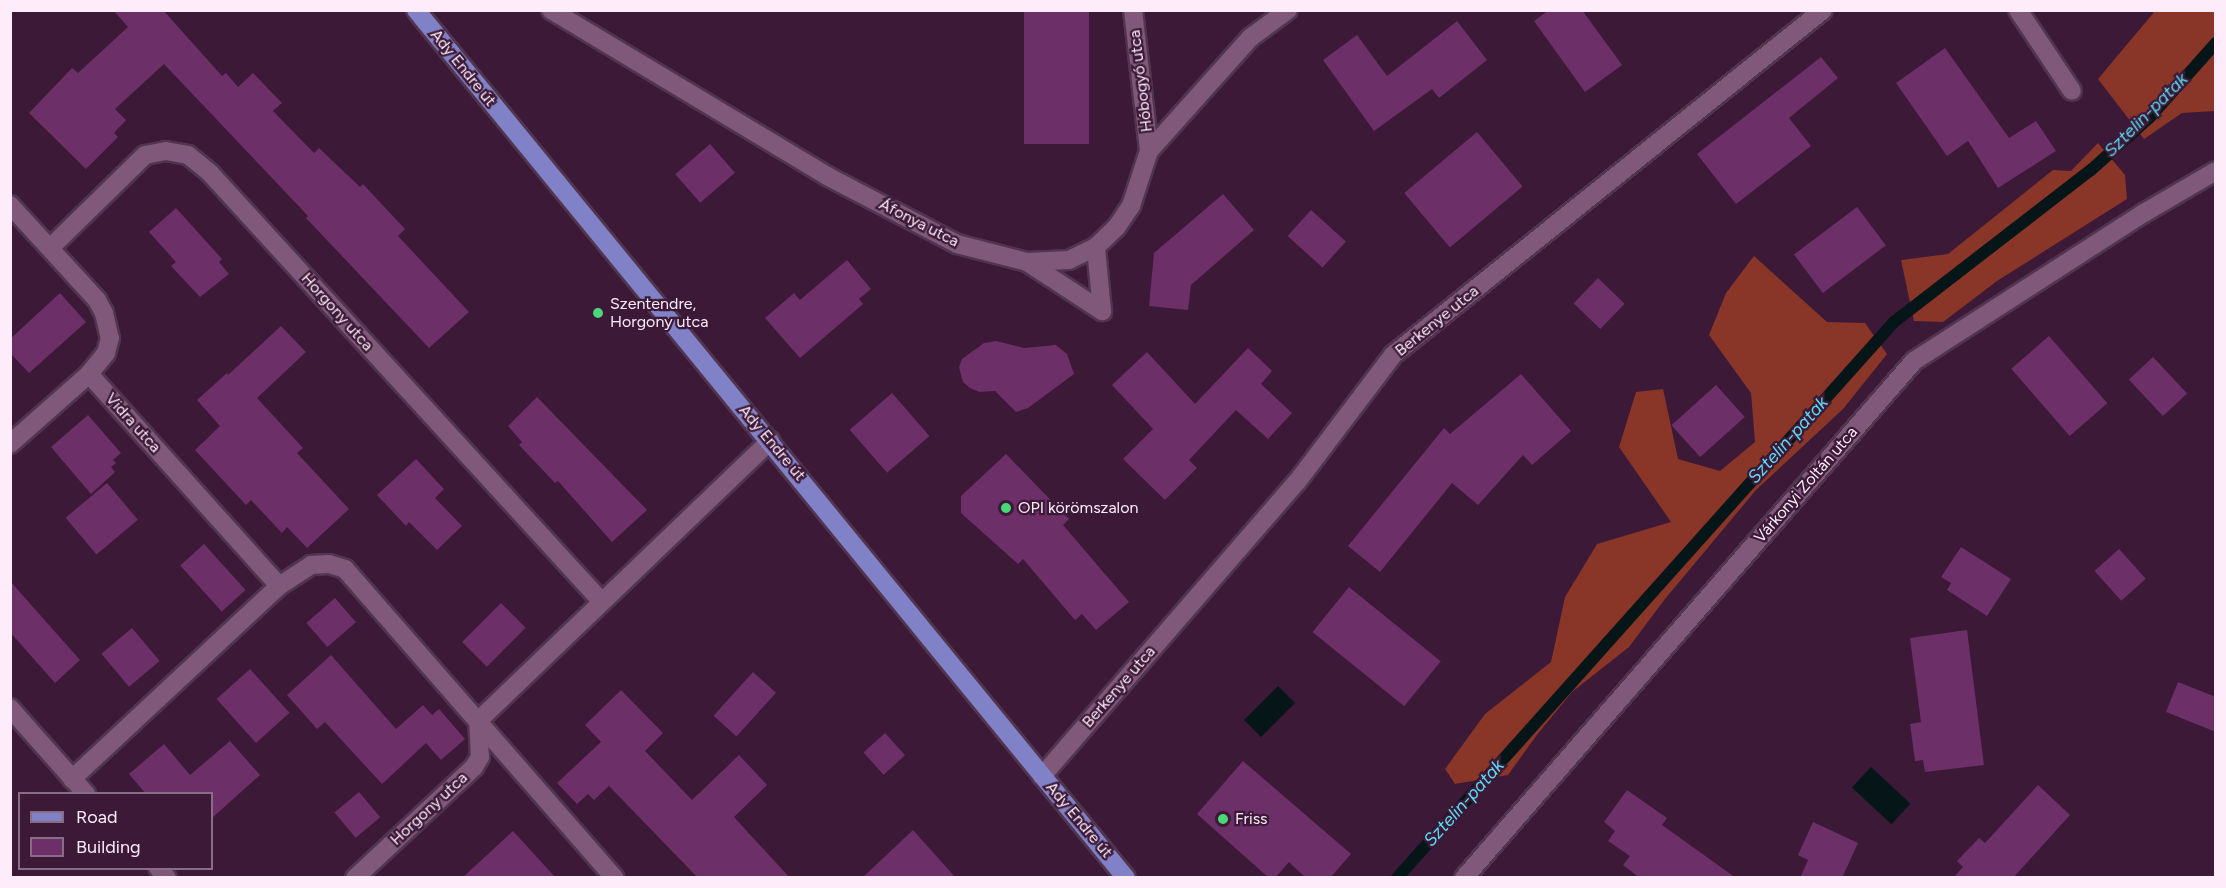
<!DOCTYPE html>
<html>
<head>
<meta charset="utf-8">
<style>
  body { margin:0 }
  #map { position:relative; width:2226px; height:888px; overflow:hidden; background:#3b1937; font-family:Figtree,sans-serif }
  div>[style] { position:absolute }
  .forest>* { inset:0; background:#893528 }
  .water>* { inset:0; background:#051518; transform-origin:0 0 }
  .stream>* { height:12px; margin:-6px; padding:0 6px; transform-origin:6px; border-radius:6px; background:#051518 }
  .building>* { inset:0; background:#6d2f68; transform-origin:0 0 }
  .roads { filter:drop-shadow(2px 0 #51354f) drop-shadow(-2px 0 #51354f) drop-shadow(0 2px #51354f) drop-shadow(0 -2px #51354f) }
  .street>* { height:18px; margin:-9px; padding:0 9px; transform-origin:9px; border-radius:9px; background:#7f587a }
  .primary>* { height:18px; margin:-9px; padding:0 9px; transform-origin:9px; border-radius:9px; background:#8181c7 }
  .dots>* { width:16px; height:16px; translate:-50% -50%; box-sizing:border-box; border:3px solid #3b1937; border-radius:50% }
  span { translate:-50% -50%; white-space:nowrap; text-align:center; line-height:1.15; -webkit-text-stroke:4.5px #3b1937; paint-order:stroke }
  .street-label { font-size:16px; color:#feecfb }
  .poi-label { font-size:16px; color:#feecfb }
  .left { translate:0 -50%; text-align:left }
  .water-label { font-size:18px; color:#58dcf3; font-style:italic }
  .frame { position:absolute; inset:0; border:12px solid #feecfb; pointer-events:none }
  .legend { position:absolute; left:18px; top:792px; width:195px; height:78px; box-sizing:border-box; background:#3b1937; border:2px solid #896d85; margin:0; padding:8px 10px; list-style:none; font-size:18px; color:#feecfb }
  .legend li { display:flex; align-items:center; gap:12px; height:30px }
  .legend b { width:30px; border:2px solid #896d85 }
</style>
</head>
<body>
<div id="map">
  <div class="forest">
    <i style="clip-path:polygon(2155px 11px,2215px 11px,2215px 111px,2182px 113px,2144px 139px,2098px 79px)"></i>
    <i style="clip-path:polygon(2098px 143px,2125px 175px,2127px 199px,1997px 281px,1943px 322px,1914px 321px,1901px 260px,1948px 254px,2053px 170px,2071px 171px)"></i>
    <i style="clip-path:polygon(1754px 256px,1827px 322px,1865px 323px,1887px 354px,1843px 409px,1756px 490px,1665px 599px,1629px 647px,1572px 692px,1536px 736px,1508px 775px,1455px 784px,1445px 769px,1485px 714px,1551px 662px,1565px 597px,1597px 544px,1671px 522px,1619px 447px,1636px 392px,1663px 389px,1678px 459px,1720px 471px,1755px 442px,1751px 393px,1709px 335px,1726px 293px)"></i>
  </div>
  <div class="water">
    <i style="left:1278px;top:686px;width:24px;height:48px;rotate:45deg"></i>
    <i style="left:1871px;top:767px;width:54px;height:28px;rotate:43deg"></i>
  </div>
  <div class="stream">
    <i style="left:1397px;top:878px;width:746px;rotate:-48.21deg"></i>
    <i style="left:1894px;top:322px;width:249px;rotate:-37.7deg"></i>
    <i style="left:2091px;top:170px;width:79px;rotate:-41.9deg"></i>
    <i style="left:2150px;top:117px;width:99px;rotate:-48.3deg"></i>
  </div>
  <div class="building">
    <i style="clip-path:polygon(113px 10px,163px 10px,222px 76px,226px 73px,238px 87px,253px 73px,282px 103px,273px 111px,314px 153px,319px 148px,360px 187px,363px 184px,405px 229px,398px 236px,469px 312px,429px 348px,306px 218px,308px 216px,164px 64px,115px 109px,126px 120px,114px 133px,118px 137px,86px 169px,29px 113px,72px 68px,78px 73px,128px 27px)"></i>
    <i style="left:1024px;top:10px;width:65px;height:134px"></i>
    <i style="clip-path:polygon(1549px 10px,1582px 10px,1622px 65px,1585px 92px,1534px 21px)"></i>
    <i style="clip-path:polygon(1457px 21px,1487px 60px,1439px 98px,1432px 89px,1374px 131px,1323px 60px,1357px 35px,1387px 76px)"></i>
    <i style="clip-path:polygon(1945px 48px,2009px 138px,2036px 121px,2056px 151px,1998px 188px,1968px 141px,1947px 156px,1896px 83px)"></i>
    <i style="clip-path:polygon(1821px 57px,1838px 78px,1789px 118px,1811px 146px,1736px 204px,1697px 154px)"></i>
    <i style="left:1477px;top:132px;width:71px;height:95px;rotate:50deg"></i>
    <i style="left:710px;top:144px;width:38px;height:46px;rotate:49deg"></i>
    <i style="clip-path:polygon(1223px 194px,1254px 230px,1191px 285px,1188px 310px,1149px 306px,1154px 253px)"></i>
    <i style="left:1857px;top:207px;width:48px;height:79px;rotate:53deg"></i>
    <i style="clip-path:polygon(176px 208px,222px 259px,219px 262px,229px 274px,200px 297px,171px 266px,176px 262px,149px 232px)"></i>
    <i style="left:1311px;top:210px;width:47px;height:35px;rotate:42deg"></i>
    <i style="clip-path:polygon(847px 260px,871px 289px,859px 299px,863px 304px,800px 358px,765px 318px,794px 293px,800px 300px)"></i>
    <i style="left:1598px;top:278px;width:37px;height:35px;rotate:44deg"></i>
    <i style="clip-path:polygon(60px 293px,86px 322px,29px 373px,10px 353px,10px 339px)"></i>
    <i style="clip-path:polygon(281px 326px,306px 352px,257px 398px,303px 448px,297px 453px,349px 509px,307px 548px,287px 527px,282px 533px,251px 500px,246px 505px,195px 450px,220px 426px,197px 400px,227px 373px,228px 375px)"></i>
    <i style="left:2049px;top:336px;width:89px;height:50px;rotate:49deg"></i>
    <i style="clip-path:polygon(996px 341px,1024px 348px,1056px 345px,1067px 354px,1074px 374px,1028px 408px,1016px 412px,995px 391px,979px 392px,970px 388px,963px 382px,961px 375px,959px 367px,962px 359px,984px 343px)"></i>
    <i style="clip-path:polygon(1248px 348px,1272px 371px,1261px 384px,1292px 413px,1268px 439px,1236px 410px,1189px 460px,1197px 468px,1165px 500px,1123px 459px,1153px 429px,1112px 385px,1147px 352px,1195px 404px)"></i>
    <i style="left:2153px;top:357px;width:50px;height:33px;rotate:47deg"></i>
    <i style="clip-path:polygon(1521px 374px,1571px 431px,1532px 465px,1523px 455px,1478px 505px,1452px 483px,1380px 572px,1348px 546px,1444px 428px,1450px 434px)"></i>
    <i style="left:1716px;top:385px;width:43px;height:60px;rotate:48deg"></i>
    <i style="left:892px;top:393px;width:57px;height:56px;rotate:49deg"></i>
    <i style="clip-path:polygon(537px 397px,647px 510px,612px 542px,558px 481px,555px 483px,519px 445px,522px 442px,508px 426px)"></i>
    <i style="clip-path:polygon(88px 415px,121px 453px,113px 460px,116px 463px,111px 467px,115px 472px,91px 494px,51px 447px)"></i>
    <i style="clip-path:polygon(1006px 454px,1069px 519px,1063px 525px,1129px 602px,1096px 630px,1082px 614px,1075px 620px,1023px 559px,1018px 564px,961px 513px,961px 496px)"></i>
    <i style="clip-path:polygon(416px 459px,444px 489px,435px 498px,462px 526px,437px 550px,409px 522px,406px 526px,377px 495px)"></i>
    <i style="left:107px;top:483px;width:48px;height:54px;rotate:50deg"></i>
    <i style="left:204px;top:544px;width:62px;height:32px;rotate:48deg"></i>
    <i style="clip-path:polygon(1961px 547px,2011px 579px,1987px 616px,1947px 590px,1951px 583px,1941px 577px)"></i>
    <i style="left:2119px;top:549px;width:40px;height:33px;rotate:48deg"></i>
    <i style="clip-path:polygon(10px 581px,80px 660px,55px 683px,10px 632px)"></i>
    <i style="left:1349px;top:587px;width:118px;height:58px;rotate:39deg"></i>
    <i style="left:335px;top:598px;width:32px;height:38px;rotate:49deg"></i>
    <i style="left:501px;top:603px;width:35px;height:55px;rotate:45deg"></i>
    <i style="left:132px;top:628px;width:43px;height:40px;rotate:50deg"></i>
    <i style="clip-path:polygon(1967px 630px,1984px 765px,1925px 772px,1923px 760px,1915px 761px,1910px 724px,1921px 722px,1910px 638px)"></i>
    <i style="clip-path:polygon(331px 655px,396px 729px,423px 705px,432px 715px,439px 709px,465px 739px,441px 760px,426px 743px,382px 784px,325px 722px,317px 729px,287px 695px)"></i>
    <i style="left:250px;top:669px;width:59px;height:45px;rotate:48deg"></i>
    <i style="left:753px;top:672px;width:31px;height:59px;rotate:42deg"></i>
    <i style="clip-path:polygon(2178px 682px,2216px 697px,2216px 732px,2166px 712px)"></i>
    <i style="clip-path:polygon(621px 690px,663px 733px,645px 751px,692px 800px,739px 755px,767px 785px,734px 817px,790px 878px,698px 878px,609px 786px,594px 800px,588px 794px,577px 804px,557px 783px,601px 742px,585px 725px)"></i>
    <i style="left:885px;top:733px;width:30px;height:29px;rotate:48deg"></i>
    <i style="clip-path:polygon(230px 741px,260px 775px,212px 818px,212px 794px,146px 794px,129px 774px,164px 744px,190px 775px)"></i>
    <i style="clip-path:polygon(1243px 761px,1351px 854px,1330px 878px,1306px 878px,1289px 862px,1275px 878px,1269px 878px,1197px 814px)"></i>
    <i style="clip-path:polygon(2038px 785px,2070px 815px,2013px 878px,1953px 878px,1963px 867px,1957px 861px,1979px 838px,1985px 843px)"></i>
    <i style="clip-path:polygon(1627px 790px,1667px 818px,1662px 825px,1736px 878px,1640px 878px,1623px 865px,1630px 856px,1608px 841px,1615px 831px,1604px 822px)"></i>
    <i style="left:359px;top:792px;width:33px;height:32px;rotate:50deg"></i>
    <i style="clip-path:polygon(1813px 822px,1858px 843px,1842px 878px,1800px 878px,1808px 860px,1798px 855px)"></i>
    <i style="clip-path:polygon(913px 830px,956px 878px,862px 878px)"></i>
    <i style="clip-path:polygon(513px 831px,556px 878px,462px 878px)"></i>
  </div>
  <div class="roads">
    <div class="street">
      <i style="left:551px;top:10px;width:322px;rotate:31deg"></i>
      <i style="left:827px;top:176px;width:147px;rotate:27.6deg"></i>
      <i style="left:957px;top:244px;width:72px;rotate:14.4deg"></i>
      <i style="left:1027px;top:262px;width:42px;rotate:-2.7deg"></i>
      <i style="left:1069px;top:260px;width:30px;rotate:-26deg"></i>
      <i style="left:1096px;top:247px;width:28px;rotate:-44deg"></i>
      <i style="left:1116px;top:228px;width:27px;rotate:-56deg"></i>
      <i style="left:1131px;top:206px;width:58px;rotate:-71.9deg"></i>
      <i style="left:1149px;top:151px;width:152px;rotate:-48.2deg"></i>
      <i style="left:1250px;top:38px;width:47px;rotate:-36.4deg"></i>
      <i style="left:1133px;top:10px;width:142px;rotate:83.5deg"></i>
      <i style="left:2018px;top:10px;width:97px;rotate:56.3deg"></i>
      <i style="left:10px;top:205px;width:129px;rotate:47.5deg"></i>
      <i style="left:97px;top:300px;width:15px;rotate:62deg"></i>
      <i style="left:104px;top:313px;width:26px;rotate:77deg"></i>
      <i style="left:110px;top:338px;width:16px;rotate:105deg"></i>
      <i style="left:106px;top:353px;width:27px;rotate:129deg"></i>
      <i style="left:89px;top:374px;width:285px;rotate:48.1deg"></i>
      <i style="left:50px;top:248px;width:133px;rotate:-44.4deg"></i>
      <i style="left:145px;top:155px;width:21px;rotate:-11deg"></i>
      <i style="left:166px;top:151px;width:22px;rotate:10deg"></i>
      <i style="left:188px;top:155px;width:28px;rotate:39deg"></i>
      <i style="left:210px;top:173px;width:581px;rotate:47.58deg"></i>
      <i style="left:1027px;top:262px;width:90px;rotate:33.2deg"></i>
      <i style="left:1102px;top:311px;width:64px;rotate:-95.4deg"></i>
      <i style="left:10px;top:444px;width:106px;rotate:-41.5deg"></i>
      <i style="left:10px;top:708px;width:115px;rotate:48.5deg"></i>
      <i style="left:1042px;top:776px;width:389px;rotate:-49.1deg"></i>
      <i style="left:1297px;top:482px;width:159px;rotate:-52.9deg"></i>
      <i style="left:1393px;top:355px;width:551px;rotate:-38.74deg"></i>
      <i style="left:72px;top:779px;width:283px;rotate:-43deg"></i>
      <i style="left:279px;top:586px;width:38px;rotate:-33deg"></i>
      <i style="left:311px;top:565px;width:18px;rotate:-3deg"></i>
      <i style="left:329px;top:564px;width:17px;rotate:17deg"></i>
      <i style="left:345px;top:569px;width:410px;rotate:48.9deg"></i>
      <i style="left:158px;top:868px;width:13px;rotate:48deg"></i>
      <i style="left:355px;top:878px;width:163px;rotate:-43deg"></i>
      <i style="left:474px;top:767px;width:12px;rotate:-59deg"></i>
      <i style="left:480px;top:757px;width:36px;rotate:-93deg"></i>
      <i style="left:478px;top:721px;width:405px;rotate:-43.8deg"></i>
      <i style="left:1464px;top:878px;width:685px;rotate:-48.96deg"></i>
      <i style="left:1914px;top:361px;width:274px;rotate:-32.8deg"></i>
      <i style="left:2144px;top:213px;width:83px;rotate:-30.3deg"></i>
    </div>
    <div class="primary">
      <i style="left:416px;top:10px;width:1121px;rotate:50.72deg"></i>
    </div>
  </div>
  <div class="dots">
    <i style="left:598px;top:313px;background:#48d779"></i>
    <i style="left:1006px;top:508px;background:#48d779"></i>
    <i style="left:1223px;top:819px;background:#48d779"></i>
  </div>
  <div class="street-label">
    <span style="left:463px;top:68px;rotate:51deg">Ady Endre út</span>
    <span style="left:1141px;top:81px;rotate:-97deg">Hóbogyó utca</span>
    <span style="left:919px;top:223px;rotate:27deg">Áfonya utca</span>
    <span style="left:337px;top:312px;rotate:48deg">Horgony utca</span>
    <span style="left:1437px;top:321px;rotate:-39deg">Berkenye utca</span>
    <span style="left:133px;top:423px;rotate:48deg">Vidra utca</span>
    <span style="left:772px;top:443px;rotate:50deg">Ady Endre út</span>
    <span style="left:1806px;top:485px;rotate:-49deg">Várkonyi Zoltán utca</span>
    <span style="left:1119px;top:687px;rotate:-49deg">Berkenye utca</span>
    <span style="left:429px;top:809px;rotate:-43deg">Horgony utca</span>
    <span style="left:1079px;top:820px;rotate:50deg">Ady Endre út</span>
  </div>
  <div class="poi-label">
    <span class="left" style="left:610px;top:313px">Szentendre,<br>Horgony utca</span>
    <span class="left" style="left:1018px;top:508px">OPI körömszalon</span>
    <span class="left" style="left:1235px;top:819px">Friss</span>
  </div>
  <div class="water-label">
    <span style="left:2146px;top:115px;rotate:-45deg">Sztelin-patak</span>
    <span style="left:1788px;top:440px;rotate:-48deg">Sztelin-patak</span>
    <span style="left:1464px;top:803px;rotate:-48deg">Sztelin-patak</span>
  </div>
  <div class="frame"></div>
  <ul class="legend">
  <li><b style="height:8px;background:#8181c7"></b>Road</li>
  <li><b style="height:16px;background:#6d2f68"></b>Building</li>
  </ul>
</div>
</body>
</html>
